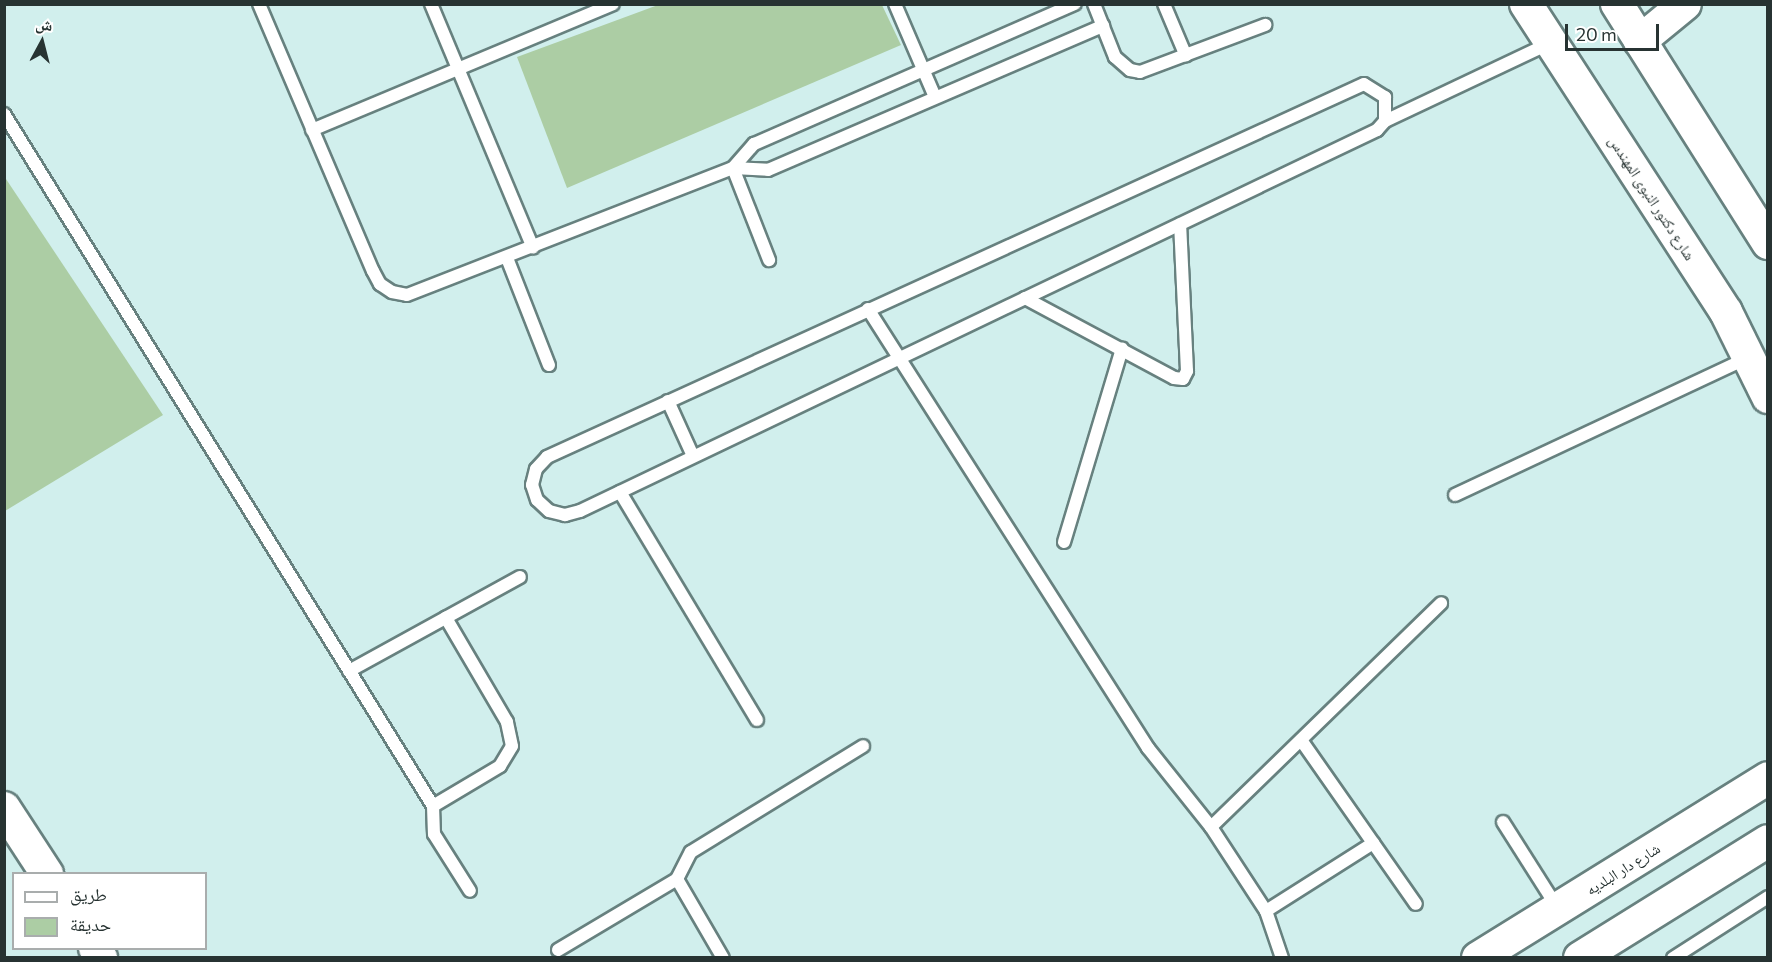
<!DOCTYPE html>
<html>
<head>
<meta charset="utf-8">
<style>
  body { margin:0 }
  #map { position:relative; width:1772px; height:962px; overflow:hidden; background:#d1efed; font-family:Commissioner,"Noto Naskh Arabic",sans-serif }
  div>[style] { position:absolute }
  .green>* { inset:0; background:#accda4 }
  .roads { filter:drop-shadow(2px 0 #67817f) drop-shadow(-2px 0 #67817f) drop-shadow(0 2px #67817f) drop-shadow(0 -2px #67817f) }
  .service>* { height:12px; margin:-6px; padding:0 6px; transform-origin:6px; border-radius:6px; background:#fff }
  .tertiary>* { height:32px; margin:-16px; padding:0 16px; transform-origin:16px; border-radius:16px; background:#fff }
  span { translate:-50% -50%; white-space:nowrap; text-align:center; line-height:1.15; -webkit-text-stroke:4.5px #fff; paint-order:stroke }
  .street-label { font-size:15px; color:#273332 }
  .frame { position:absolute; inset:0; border:6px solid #273332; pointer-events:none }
  .legend { position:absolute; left:12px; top:872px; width:195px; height:78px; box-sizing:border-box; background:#fff; border:2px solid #a9adad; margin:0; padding:8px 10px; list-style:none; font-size:18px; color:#273332 }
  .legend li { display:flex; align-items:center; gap:12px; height:30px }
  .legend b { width:30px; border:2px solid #a9adad }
  .north { position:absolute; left:12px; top:12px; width:60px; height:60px; -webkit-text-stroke:4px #fff; paint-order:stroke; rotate:7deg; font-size:16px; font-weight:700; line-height:24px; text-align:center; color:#273332 }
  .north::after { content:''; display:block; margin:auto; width:21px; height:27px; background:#273332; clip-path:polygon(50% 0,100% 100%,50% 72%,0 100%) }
  .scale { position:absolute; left:1565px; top:24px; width:94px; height:27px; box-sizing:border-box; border:3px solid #273332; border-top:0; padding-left:8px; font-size:18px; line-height:21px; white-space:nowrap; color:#273332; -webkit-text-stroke:4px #fff; paint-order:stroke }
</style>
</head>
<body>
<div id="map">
  <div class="green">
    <i style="clip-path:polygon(658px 5px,882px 5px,901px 45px,567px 188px,517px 57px)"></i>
    <i style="clip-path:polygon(4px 176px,163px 415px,5px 511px,4px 511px)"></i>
  </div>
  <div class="roads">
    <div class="service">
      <i style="left:259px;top:4px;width:290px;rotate:66.9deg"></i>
      <i style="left:373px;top:271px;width:15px;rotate:62deg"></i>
      <i style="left:380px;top:284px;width:14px;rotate:34deg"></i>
      <i style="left:392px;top:292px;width:15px;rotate:11deg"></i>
      <i style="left:407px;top:295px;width:350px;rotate:-21.3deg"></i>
      <i style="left:733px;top:168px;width:35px;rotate:3deg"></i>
      <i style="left:768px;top:170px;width:365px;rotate:-23.3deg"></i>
      <i style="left:431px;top:4px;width:264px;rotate:67.3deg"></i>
      <i style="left:895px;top:4px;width:101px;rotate:66.7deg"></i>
      <i style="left:1094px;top:4px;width:57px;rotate:68.4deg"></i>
      <i style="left:1115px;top:57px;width:20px;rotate:41deg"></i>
      <i style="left:1130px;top:70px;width:10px;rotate:11deg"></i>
      <i style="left:1140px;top:72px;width:134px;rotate:-20.6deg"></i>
      <i style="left:1164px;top:4px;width:56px;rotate:67.1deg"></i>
      <i style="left:1364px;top:84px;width:25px;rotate:32deg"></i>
      <i style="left:1385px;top:97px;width:24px;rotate:90deg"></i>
      <i style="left:1385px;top:121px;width:12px;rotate:132deg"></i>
      <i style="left:1377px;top:130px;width:883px;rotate:154.45deg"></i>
      <i style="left:580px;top:511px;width:16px;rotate:165deg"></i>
      <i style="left:565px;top:515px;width:16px;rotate:-166deg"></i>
      <i style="left:549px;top:511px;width:16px;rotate:-137deg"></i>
      <i style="left:537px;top:500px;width:16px;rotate:-108deg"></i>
      <i style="left:532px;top:485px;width:16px;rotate:-76deg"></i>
      <i style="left:536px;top:469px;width:16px;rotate:-47deg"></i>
      <i style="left:547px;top:457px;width:898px;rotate:-24.54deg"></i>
      <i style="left:4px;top:114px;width:814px;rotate:58.2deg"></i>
      <i style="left:433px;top:806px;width:28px;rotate:88deg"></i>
      <i style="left:434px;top:834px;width:67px;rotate:57.7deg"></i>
      <i style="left:1385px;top:121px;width:183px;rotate:-25.3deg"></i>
      <i style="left:312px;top:130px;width:326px;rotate:-22.7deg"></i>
      <i style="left:733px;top:168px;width:32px;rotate:-49deg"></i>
      <i style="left:754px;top:144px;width:350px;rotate:-23.6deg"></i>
      <i style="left:733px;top:168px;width:99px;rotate:68.6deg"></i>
      <i style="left:507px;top:258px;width:115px;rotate:68.6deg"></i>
      <i style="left:1025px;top:298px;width:169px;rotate:28.2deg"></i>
      <i style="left:1174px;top:378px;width:9px;rotate:6deg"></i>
      <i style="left:1183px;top:379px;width:9px;rotate:-63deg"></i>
      <i style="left:1187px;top:371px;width:147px;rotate:-92.7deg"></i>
      <i style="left:868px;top:309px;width:521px;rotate:57.47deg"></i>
      <i style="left:1148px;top:748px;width:101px;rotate:51.4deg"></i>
      <i style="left:1211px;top:827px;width:100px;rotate:56.8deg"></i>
      <i style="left:1266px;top:911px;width:50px;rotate:71.2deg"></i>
      <i style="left:668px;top:401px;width:60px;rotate:65.6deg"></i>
      <i style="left:620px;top:492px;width:266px;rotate:59deg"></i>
      <i style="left:1455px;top:495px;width:323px;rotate:-25.1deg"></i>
      <i style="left:1064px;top:542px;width:202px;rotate:-73.3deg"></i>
      <i style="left:349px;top:671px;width:195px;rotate:-28.8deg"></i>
      <i style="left:1301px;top:740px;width:200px;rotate:55deg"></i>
      <i style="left:433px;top:806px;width:78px;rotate:-30.8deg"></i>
      <i style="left:500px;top:766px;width:23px;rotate:-59deg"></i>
      <i style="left:512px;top:746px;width:25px;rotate:-102deg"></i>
      <i style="left:507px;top:722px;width:121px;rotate:-120.4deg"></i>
      <i style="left:1503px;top:822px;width:101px;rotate:57.6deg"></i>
      <i style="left:1211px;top:827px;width:321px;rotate:-44.2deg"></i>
      <i style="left:677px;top:879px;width:91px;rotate:59.8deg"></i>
      <i style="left:1266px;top:911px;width:127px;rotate:-32.4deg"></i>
      <i style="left:558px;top:950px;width:139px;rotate:-30.8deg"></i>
      <i style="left:677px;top:879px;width:30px;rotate:-63deg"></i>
      <i style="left:691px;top:852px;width:202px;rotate:-31.6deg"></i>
      <i style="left:1673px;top:958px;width:113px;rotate:-32.7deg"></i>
    </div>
    <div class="tertiary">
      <i style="left:1526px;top:4px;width:367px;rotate:57deg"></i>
      <i style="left:1726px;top:312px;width:95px;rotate:63.7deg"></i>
      <i style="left:1617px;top:4px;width:283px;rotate:57.7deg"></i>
      <i style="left:1640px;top:41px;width:58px;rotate:-39.4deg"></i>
      <i style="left:4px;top:808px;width:79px;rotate:56.9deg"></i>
      <i style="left:95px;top:948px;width:12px;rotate:59deg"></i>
      <i style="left:1478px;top:958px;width:341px;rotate:-31.8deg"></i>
      <i style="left:1580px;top:958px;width:221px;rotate:-31.9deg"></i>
    </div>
  </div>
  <div class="street-label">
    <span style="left:1652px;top:198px;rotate:57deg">شارع دكتور النبوى المهندس</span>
    <span style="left:1623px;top:869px;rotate:-32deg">شارع دار البلديه</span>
  </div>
  <div class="frame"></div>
  <ul class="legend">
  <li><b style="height:8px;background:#fff"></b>طريق</li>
  <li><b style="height:16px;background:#accda4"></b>حديقة</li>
  </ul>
  <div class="north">ش</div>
  <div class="scale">20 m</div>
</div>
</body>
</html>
